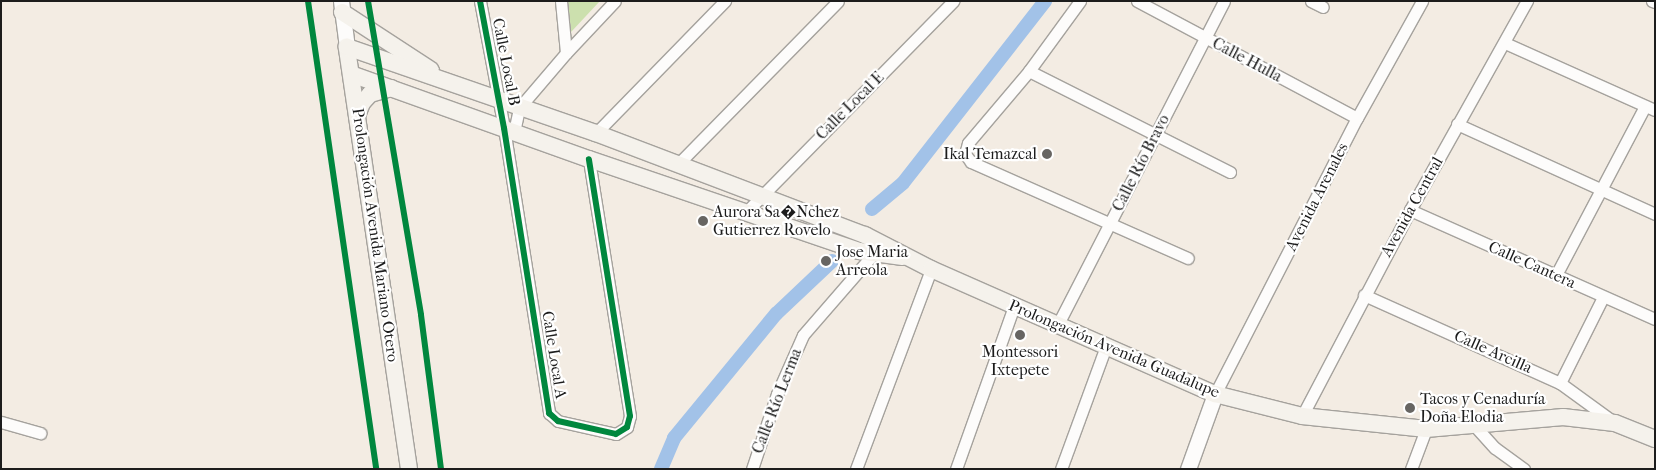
<!DOCTYPE html>
<html>
<head>
<meta charset="utf-8">
<style>
  body { margin:0 }
  #map { position:relative; width:1656px; height:470px; overflow:hidden; background:#f3ece3; font-family:"IM FELL French Canon",serif }
  div>[style] { position:absolute }
  .green>* { inset:0; background:#cce0ae }
  .canal>* { height:14px; margin:-7px; padding:0 7px; transform-origin:7px; border-radius:7px; background:#a2c2e8 }
  .roads { filter:drop-shadow(1px 0 #a5a29d) drop-shadow(-1px 0 #a5a29d) drop-shadow(0 1px #a5a29d) drop-shadow(0 -1px #a5a29d) }
  .minor>* { height:11px; margin:-5.5px; padding:0 5.5px; transform-origin:5.5px; border-radius:5.5px; background:#fdfcfb }
  .tertiary>* { height:15px; margin:-7.5px; padding:0 7.5px; transform-origin:7.5px; border-radius:7.5px; background:#fdfcfb }
  .secondary>* { height:16px; margin:-8px; padding:0 8px; transform-origin:8px; border-radius:8px; background:#f5f2ec }
  .cycleway>* { height:6px; margin:-3px; padding:0 3px; transform-origin:3px; border-radius:3px; background:#00873e }
  .dots>* { width:14px; height:14px; translate:-50% -50%; box-sizing:border-box; border:2px solid #fff; border-radius:50% }
  span { translate:-50% -50%; white-space:nowrap; text-align:center; line-height:1.15; -webkit-text-stroke:4.5px #fff; paint-order:stroke }
  .street-label { font-size:16px; color:#1c1c1c }
  .poi-label { font-size:16px; color:#1c1c1c }
  .right { translate:-100% -50%; text-align:right }
  .left { translate:0 -50%; text-align:left }
  .frame { position:absolute; inset:0; border:2px solid #1c1c1c; pointer-events:none }
</style>
</head>
<body>
<div id="map">
  <div class="green">
    <i style="clip-path:polygon(568px 1px,600px 1px,571px 32px)"></i>
  </div>
  <div class="canal">
    <i style="left:872px;top:209px;width:40px;rotate:-40deg"></i>
    <i style="left:903px;top:183px;width:231px;rotate:-52deg"></i>
    <i style="left:661px;top:469px;width:34px;rotate:-67deg"></i>
    <i style="left:674px;top:438px;width:161px;rotate:-50.6deg"></i>
    <i style="left:776px;top:314px;width:77px;rotate:-43.4deg"></i>
  </div>
  <div class="roads">
    <div class="minor">
      <i style="left:480px;top:1px;width:129px;rotate:79.3deg"></i>
      <i style="left:504px;top:128px;width:289px;rotate:81deg"></i>
      <i style="left:549px;top:413px;width:12px;rotate:42deg"></i>
      <i style="left:558px;top:421px;width:59px;rotate:12.6deg"></i>
      <i style="left:616px;top:434px;width:13px;rotate:-32deg"></i>
      <i style="left:627px;top:427px;width:11px;rotate:-75deg"></i>
      <i style="left:630px;top:416px;width:260px;rotate:-99.1deg"></i>
      <i style="left:561px;top:1px;width:52px;rotate:84.5deg"></i>
      <i style="left:1080px;top:1px;width:87px;rotate:126.1deg"></i>
      <i style="left:1029px;top:71px;width:94px;rotate:130.3deg"></i>
      <i style="left:968px;top:143px;width:11px;rotate:105deg"></i>
      <i style="left:965px;top:154px;width:10px;rotate:53deg"></i>
      <i style="left:971px;top:162px;width:237px;rotate:23.9deg"></i>
      <i style="left:1137px;top:1px;width:249px;rotate:28deg"></i>
      <i style="left:1311px;top:1px;width:13px;rotate:27deg"></i>
      <i style="left:1652px;top:1px;width:3px;rotate:18deg"></i>
      <i style="left:1505px;top:43px;width:164px;rotate:24.1deg"></i>
      <i style="left:1029px;top:71px;width:225px;rotate:26.7deg"></i>
      <i style="left:1457px;top:124px;width:217px;rotate:24.4deg"></i>
      <i style="left:514px;top:132px;width:25px;rotate:-78deg"></i>
      <i style="left:519px;top:108px;width:72px;rotate:-49.5deg"></i>
      <i style="left:566px;top:53px;width:71px;rotate:-46.7deg"></i>
      <i style="left:596px;top:133px;width:185px;rotate:-45.7deg"></i>
      <i style="left:678px;top:164px;width:228px;rotate:-45.5deg"></i>
      <i style="left:1410px;top:210px;width:268px;rotate:24deg"></i>
      <i style="left:746px;top:212px;width:296px;rotate:-45.5deg"></i>
      <i style="left:1556px;top:275px;width:191px;rotate:-62.2deg"></i>
      <i style="left:1364px;top:295px;width:215px;rotate:24.2deg"></i>
      <i style="left:1560px;top:383px;width:68px;rotate:36deg"></i>
      <i style="left:1058px;top:324px;width:363px;rotate:-62.8deg"></i>
      <i style="left:1560px;top:383px;width:96px;rotate:-63.4deg"></i>
      <i style="left:1215px;top:394px;width:310px;rotate:-62.8deg"></i>
      <i style="left:1357px;top:118px;width:134px;rotate:-60.9deg"></i>
      <i style="left:1302px;top:416px;width:233px;rotate:-62.3deg"></i>
      <i style="left:1410px;top:210px;width:240px;rotate:-60.8deg"></i>
      <i style="left:1px;top:422px;width:41px;rotate:15.8deg"></i>
      <i style="left:1474px;top:425px;width:31px;rotate:48deg"></i>
      <i style="left:1495px;top:448px;width:36px;rotate:36deg"></i>
      <i style="left:752px;top:469px;width:79px;rotate:-71.6deg"></i>
      <i style="left:777px;top:394px;width:64px;rotate:-66.2deg"></i>
      <i style="left:803px;top:335px;width:113px;rotate:-49deg"></i>
      <i style="left:856px;top:469px;width:214px;rotate:-69.4deg"></i>
      <i style="left:956px;top:469px;width:173px;rotate:-70.4deg"></i>
      <i style="left:1061px;top:469px;width:131px;rotate:-69.9deg"></i>
      <i style="left:1411px;top:469px;width:43px;rotate:-69.4deg"></i>
    </div>
    <div class="tertiary">
      <i style="left:341px;top:1px;width:46px;rotate:82.6deg"></i>
      <i style="left:1188px;top:469px;width:80px;rotate:-70.2deg"></i>
    </div>
    <div class="secondary">
      <i style="left:342px;top:12px;width:106px;rotate:33.1deg"></i>
      <i style="left:351px;top:74px;width:253px;rotate:19.7deg"></i>
      <i style="left:589px;top:159px;width:285px;rotate:18.8deg"></i>
      <i style="left:859px;top:251px;width:44px;rotate:7.8deg"></i>
      <i style="left:357px;top:116px;width:14px;rotate:-69deg"></i>
      <i style="left:362px;top:103px;width:12px;rotate:-48deg"></i>
      <i style="left:370px;top:94px;width:22px;rotate:-16deg"></i>
      <i style="left:409px;top:469px;width:427px;rotate:-98.4deg"></i>
      <i style="left:347px;top:47px;width:263px;rotate:19.1deg"></i>
      <i style="left:596px;top:133px;width:288px;rotate:20.8deg"></i>
      <i style="left:865px;top:235px;width:74px;rotate:27.3deg"></i>
      <i style="left:931px;top:269px;width:310px;rotate:23.8deg"></i>
      <i style="left:1215px;top:394px;width:90px;rotate:14.2deg"></i>
      <i style="left:1302px;top:416px;width:125px;rotate:6deg"></i>
      <i style="left:1426px;top:429px;width:138px;rotate:-5deg"></i>
      <i style="left:1563px;top:417px;width:52px;rotate:6.6deg"></i>
      <i style="left:1615px;top:423px;width:43px;rotate:21.8deg"></i>
    </div>
  </div>
  <div class="cycleway">
    <i style="left:308px;top:1px;width:473px;rotate:81.7deg"></i>
    <i style="left:368px;top:1px;width:318px;rotate:80.4deg"></i>
    <i style="left:421px;top:315px;width:155px;rotate:82.6deg"></i>
    <i style="left:480px;top:1px;width:129px;rotate:79.3deg"></i>
    <i style="left:504px;top:128px;width:289px;rotate:81deg"></i>
    <i style="left:549px;top:413px;width:12px;rotate:42deg"></i>
    <i style="left:558px;top:421px;width:59px;rotate:12.6deg"></i>
    <i style="left:616px;top:434px;width:13px;rotate:-32deg"></i>
    <i style="left:627px;top:427px;width:11px;rotate:-75deg"></i>
    <i style="left:630px;top:416px;width:260px;rotate:-99.1deg"></i>
  </div>
  <div class="dots">
    <i style="left:1047px;top:154px;background:#676562"></i>
    <i style="left:703px;top:221px;background:#676562"></i>
    <i style="left:826px;top:261px;background:#676562"></i>
    <i style="left:1020px;top:335px;background:#676562"></i>
    <i style="left:1410px;top:408px;background:#676562"></i>
  </div>
  <div class="street-label">
    <span style="left:1247px;top:60px;rotate:28deg">Calle Hulla</span>
    <span style="left:506px;top:62px;rotate:79deg">Calle Local B</span>
    <span style="left:850px;top:106px;rotate:-45deg">Calle Local E</span>
    <span style="left:1141px;top:163px;rotate:-63deg">Calle Río Bravo</span>
    <span style="left:1317px;top:197px;rotate:-63deg">Avenida Arenales</span>
    <span style="left:1412px;top:207px;rotate:-61deg">Avenida Central</span>
    <span style="left:375px;top:235px;rotate:82deg">Prolongación Avenida Mariano Otero</span>
    <span style="left:1532px;top:265px;rotate:24deg">Calle Cantera</span>
    <span style="left:1114px;top:349px;rotate:23deg">Prolongación Avenida Guadalupe</span>
    <span style="left:1493px;top:352px;rotate:24deg">Calle Arcilla</span>
    <span style="left:554px;top:355px;rotate:81deg">Calle Local A</span>
    <span style="left:777px;top:401px;rotate:-69deg">Calle Río Lerma</span>
  </div>
  <div class="poi-label">
    <span class="right" style="left:1037px;top:154px">Ikal Temazcal</span>
    <span class="left" style="left:713px;top:221px">Aurora Sa�Nchez<br>Gutierrez Rovelo</span>
    <span class="left" style="left:836px;top:261px">Jose Maria<br>Arreola</span>
    <span style="left:1020px;top:361px">Montessori<br>Ixtepete</span>
    <span class="left" style="left:1420px;top:408px">Tacos y Cenaduría<br>Doña Elodia</span>
  </div>
  <div class="frame"></div>
</div>
</body>
</html>
